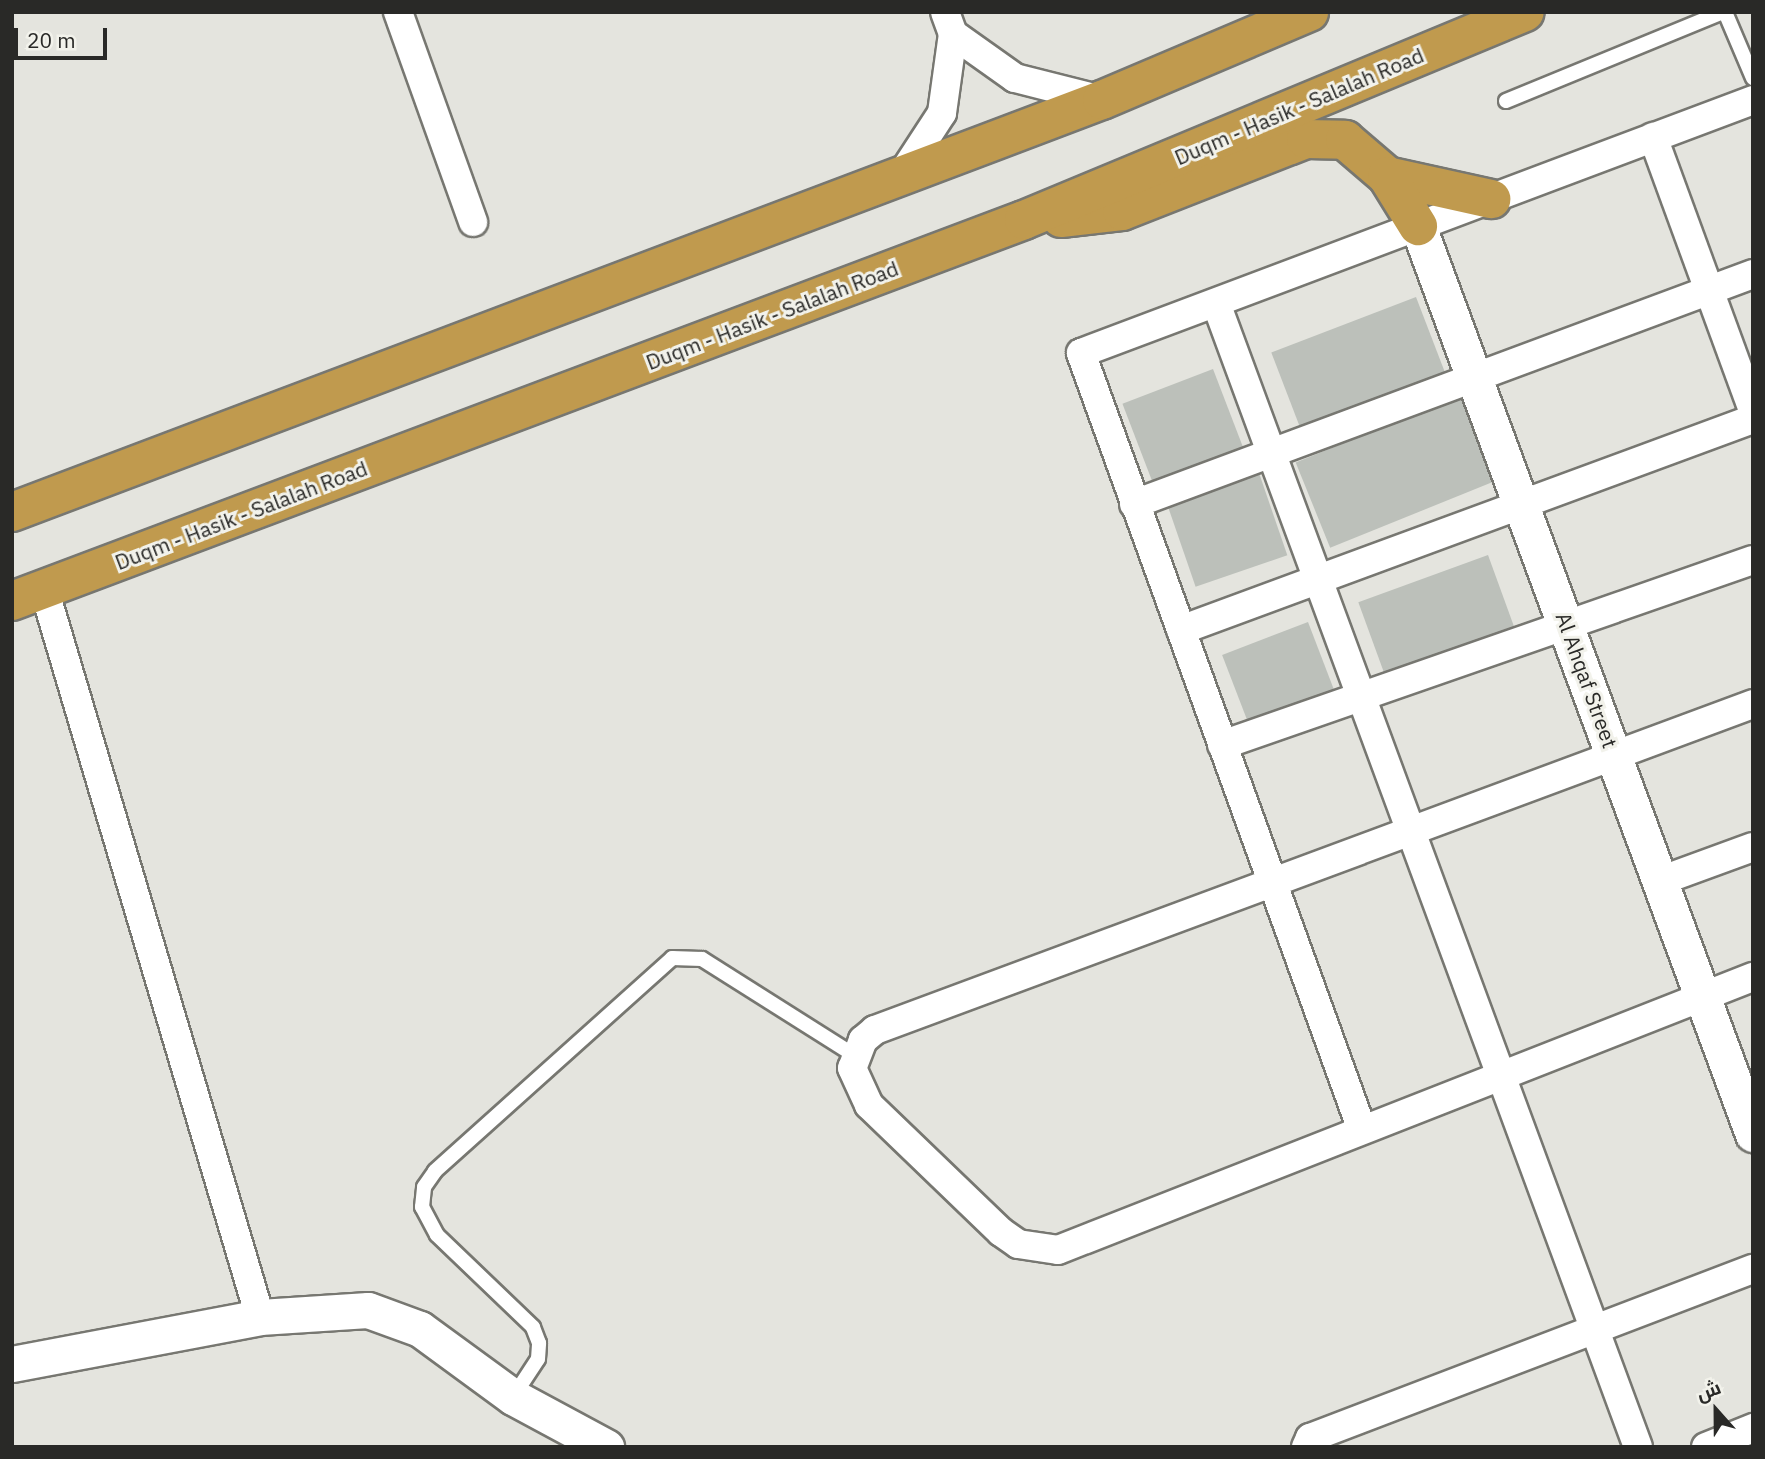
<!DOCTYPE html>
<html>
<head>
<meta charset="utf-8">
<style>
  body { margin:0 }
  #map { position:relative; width:1765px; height:1459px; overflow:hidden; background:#e4e4de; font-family:"IBM Plex Sans",Cairo,sans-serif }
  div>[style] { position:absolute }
  .building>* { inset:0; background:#bcc0ba; transform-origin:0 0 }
  .roads { filter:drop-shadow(2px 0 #777771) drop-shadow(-2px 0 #777771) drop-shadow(0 2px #777771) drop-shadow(0 -2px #777771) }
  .service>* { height:14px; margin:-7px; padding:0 7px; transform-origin:7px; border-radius:7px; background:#fff }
  .minor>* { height:28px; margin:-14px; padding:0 14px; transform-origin:14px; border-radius:14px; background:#fff }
  .tertiary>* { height:35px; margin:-17.5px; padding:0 17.5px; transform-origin:17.5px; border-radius:17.5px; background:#fff }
  .trunk>* { height:38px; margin:-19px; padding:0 19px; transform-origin:19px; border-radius:19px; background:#c09a4e }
  span { translate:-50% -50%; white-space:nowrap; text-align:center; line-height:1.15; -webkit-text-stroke:6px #f2f2eb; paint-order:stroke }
  .street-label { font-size:21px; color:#292927 }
  .frame { position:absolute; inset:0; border:14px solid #292927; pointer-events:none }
  .north { position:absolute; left:1681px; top:1375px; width:70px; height:70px; -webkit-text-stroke:5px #f2f2eb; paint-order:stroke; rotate:339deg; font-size:19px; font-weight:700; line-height:28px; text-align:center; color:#292927 }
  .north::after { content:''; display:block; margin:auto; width:24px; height:32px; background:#292927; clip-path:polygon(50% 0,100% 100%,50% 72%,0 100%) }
  .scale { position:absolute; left:14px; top:28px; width:93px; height:32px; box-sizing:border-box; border:4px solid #292927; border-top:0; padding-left:9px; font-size:21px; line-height:24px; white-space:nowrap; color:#292927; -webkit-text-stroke:5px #f2f2eb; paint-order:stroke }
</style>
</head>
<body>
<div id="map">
  <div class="building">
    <i style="left:1416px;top:297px;width:83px;height:155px;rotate:69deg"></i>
    <i style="left:1213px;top:369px;width:87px;height:97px;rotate:69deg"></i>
    <i style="left:1470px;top:392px;width:92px;height:188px;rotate:68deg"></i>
    <i style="left:1259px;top:473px;width:87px;height:97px;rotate:71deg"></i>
    <i style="left:1488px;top:555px;width:80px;height:138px;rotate:70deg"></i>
    <i style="left:1308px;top:622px;width:77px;height:92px;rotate:69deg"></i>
  </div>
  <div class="roads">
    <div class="service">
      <i style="left:1725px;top:12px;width:72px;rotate:67deg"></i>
      <i style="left:1506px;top:101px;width:235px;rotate:-22.3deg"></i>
      <i style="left:513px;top:1397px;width:45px;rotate:-56.7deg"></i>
      <i style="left:538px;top:1359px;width:16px;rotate:-86deg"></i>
      <i style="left:539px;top:1343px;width:17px;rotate:-111deg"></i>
      <i style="left:533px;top:1327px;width:133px;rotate:-136.2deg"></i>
      <i style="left:437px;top:1235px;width:32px;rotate:-118deg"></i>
      <i style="left:422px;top:1207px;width:20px;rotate:-84deg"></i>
      <i style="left:424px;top:1187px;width:19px;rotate:-55deg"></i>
      <i style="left:435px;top:1171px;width:319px;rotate:-41.9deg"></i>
      <i style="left:672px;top:958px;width:30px;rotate:2deg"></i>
      <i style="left:702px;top:959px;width:180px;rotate:32.3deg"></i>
    </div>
    <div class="minor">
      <i style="left:398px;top:12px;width:223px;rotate:70.3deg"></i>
      <i style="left:953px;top:34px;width:76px;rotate:35.4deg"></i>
      <i style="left:1015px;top:78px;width:90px;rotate:14.2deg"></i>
      <i style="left:1653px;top:137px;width:291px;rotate:69.9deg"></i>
      <i style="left:901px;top:176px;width:75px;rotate:-56.9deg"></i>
      <i style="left:942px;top:113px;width:80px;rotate:-82.1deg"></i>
      <i style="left:953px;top:34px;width:23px;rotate:-110deg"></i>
      <i style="left:1216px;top:303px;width:1219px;rotate:69.75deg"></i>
      <i style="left:1134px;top:504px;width:660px;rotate:-20.38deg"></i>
      <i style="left:44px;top:589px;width:759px;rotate:73.47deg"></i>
      <i style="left:1181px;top:630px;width:610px;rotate:-20.25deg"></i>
      <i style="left:1753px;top:704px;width:937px;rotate:159.63deg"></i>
      <i style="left:875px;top:1030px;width:16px;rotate:140deg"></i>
      <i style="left:863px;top:1040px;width:30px;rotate:111deg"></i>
      <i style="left:852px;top:1068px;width:41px;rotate:65.3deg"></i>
      <i style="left:869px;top:1105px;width:183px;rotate:43.9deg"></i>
      <i style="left:1001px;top:1232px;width:21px;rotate:35deg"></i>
      <i style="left:1018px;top:1244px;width:40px;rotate:8.5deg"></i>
      <i style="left:1058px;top:1250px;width:747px;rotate:-21.45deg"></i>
      <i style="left:1222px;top:745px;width:562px;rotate:-19.21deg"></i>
      <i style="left:1660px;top:881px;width:99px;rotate:-20.1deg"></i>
      <i style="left:1361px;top:1127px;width:823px;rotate:-109.89deg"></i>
      <i style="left:1081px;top:353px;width:718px;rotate:-20.63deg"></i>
      <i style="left:1306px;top:1447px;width:10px;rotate:-66deg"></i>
      <i style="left:1310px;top:1438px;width:474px;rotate:-20.9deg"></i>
      <i style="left:1706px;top:1447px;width:51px;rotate:-22deg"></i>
    </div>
    <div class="tertiary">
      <i style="left:1418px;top:226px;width:968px;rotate:69.75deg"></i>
      <i style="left:12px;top:1364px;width:252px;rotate:-10.7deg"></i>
      <i style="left:260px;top:1317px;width:108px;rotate:-3.7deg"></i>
      <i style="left:368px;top:1310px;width:55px;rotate:20.1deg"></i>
      <i style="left:420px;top:1329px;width:115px;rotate:36.2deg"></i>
      <i style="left:513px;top:1397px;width:106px;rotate:28.3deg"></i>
    </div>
    <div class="trunk">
      <i style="left:1387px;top:176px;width:107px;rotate:12.5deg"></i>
      <i style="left:1061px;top:218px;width:61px;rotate:-6.5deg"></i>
      <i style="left:1122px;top:211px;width:198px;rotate:-21.4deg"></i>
      <i style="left:1306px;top:139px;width:39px;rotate:1deg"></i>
      <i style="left:1345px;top:140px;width:55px;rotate:40.6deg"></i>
      <i style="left:1387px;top:176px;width:59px;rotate:58.2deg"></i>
      <i style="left:12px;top:512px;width:1165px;rotate:-20.71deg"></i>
      <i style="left:1102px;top:100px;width:225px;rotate:-23deg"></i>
      <i style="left:12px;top:601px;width:1081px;rotate:-20.63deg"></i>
      <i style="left:1024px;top:220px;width:542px;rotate:-22.55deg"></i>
    </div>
  </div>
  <div class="street-label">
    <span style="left:1299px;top:106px;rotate:-23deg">Duqm - Hasik - Salalah Road</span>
    <span style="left:772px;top:315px;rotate:-21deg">Duqm - Hasik - Salalah Road</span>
    <span style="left:241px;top:515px;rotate:-21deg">Duqm - Hasik - Salalah Road</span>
    <span style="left:1587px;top:680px;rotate:70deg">Al Ahqaf Street</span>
  </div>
  <div class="frame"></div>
  <div class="north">ش</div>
  <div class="scale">20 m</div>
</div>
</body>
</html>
